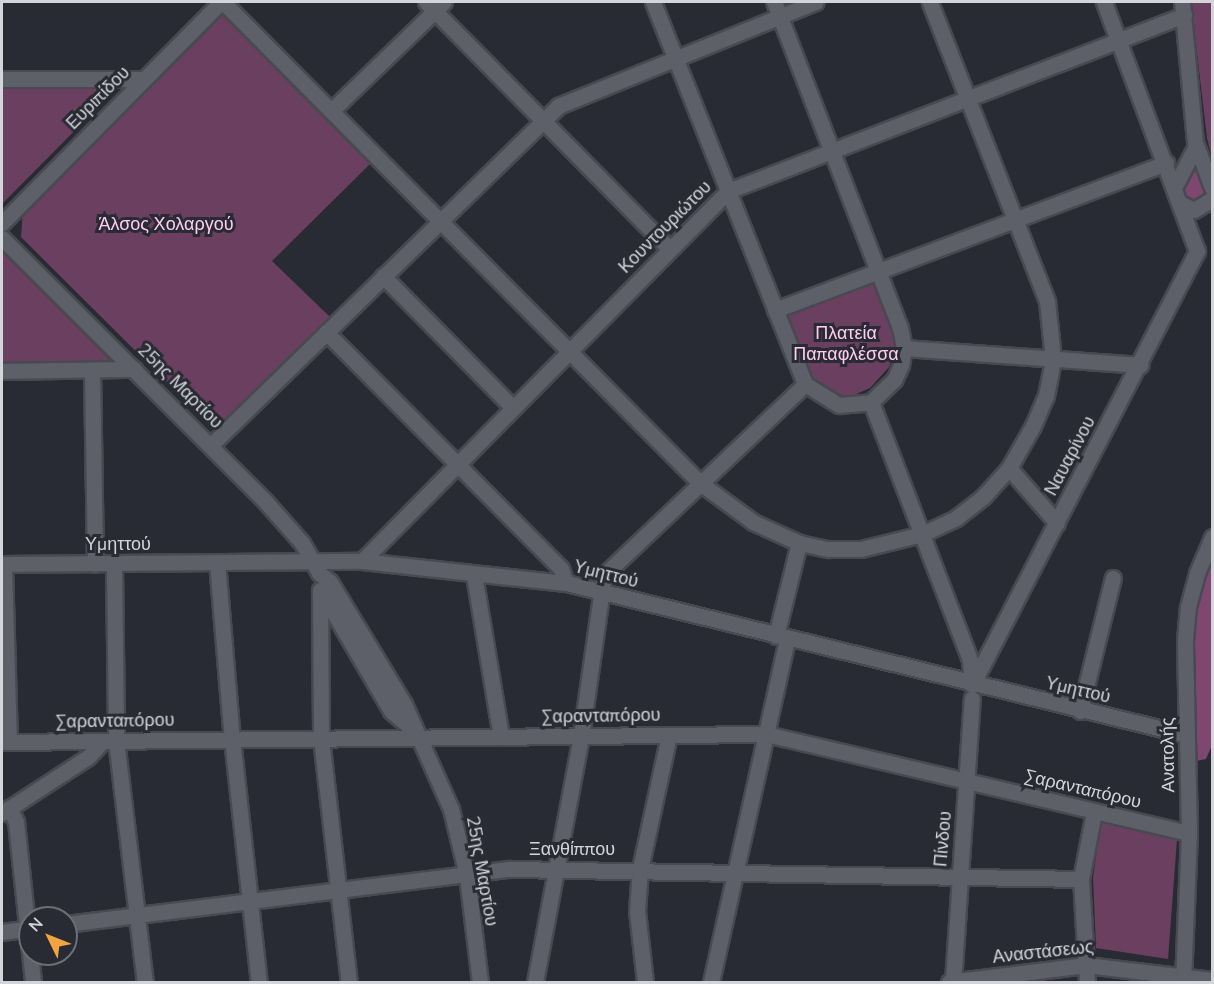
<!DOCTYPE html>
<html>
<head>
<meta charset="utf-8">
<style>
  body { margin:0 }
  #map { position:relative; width:1214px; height:984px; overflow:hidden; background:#292b34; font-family:"Nunito Sans",sans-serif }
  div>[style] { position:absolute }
  .green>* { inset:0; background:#6b3f5f }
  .forest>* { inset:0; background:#7d476f }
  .roads { filter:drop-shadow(2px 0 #484951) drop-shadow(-2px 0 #484951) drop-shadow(0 2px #484951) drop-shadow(0 -2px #484951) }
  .minor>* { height:15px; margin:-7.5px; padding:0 7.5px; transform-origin:7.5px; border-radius:7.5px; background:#5d5f69 }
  span { translate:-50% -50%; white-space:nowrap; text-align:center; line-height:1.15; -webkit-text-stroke:6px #292b34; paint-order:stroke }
  .street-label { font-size:18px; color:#d4d5db }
  .park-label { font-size:18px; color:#ffcbef }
  .frame { position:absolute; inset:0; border:3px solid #d4d5db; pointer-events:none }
  .north { position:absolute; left:18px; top:906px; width:60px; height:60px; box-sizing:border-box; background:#292b34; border:2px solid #6d6f77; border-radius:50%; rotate:313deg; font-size:16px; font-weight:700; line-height:24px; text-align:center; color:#d4d5db }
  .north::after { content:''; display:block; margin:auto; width:21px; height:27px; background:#f3a442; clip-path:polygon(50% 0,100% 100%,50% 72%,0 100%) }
</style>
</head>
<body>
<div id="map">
  <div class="green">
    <i style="clip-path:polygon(1191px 2px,1212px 2px,1212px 158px,1207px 138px)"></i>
    <i style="clip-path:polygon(221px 10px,373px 161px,272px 261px,331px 318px,216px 431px,21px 237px,23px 210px)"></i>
    <i style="clip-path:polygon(109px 81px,114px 91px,2px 204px,2px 84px)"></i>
    <i style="clip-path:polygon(2px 252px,111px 361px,2px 362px)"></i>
    <i style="clip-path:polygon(872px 282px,895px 339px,894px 355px,889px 367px,870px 388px,854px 395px,842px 395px,817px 384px,804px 367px,785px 316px)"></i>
    <i style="clip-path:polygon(1101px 819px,1177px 839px,1168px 959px,1096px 948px,1093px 878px)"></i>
  </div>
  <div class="forest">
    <i style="clip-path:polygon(1193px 160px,1212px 194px,1202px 203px,1185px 201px,1180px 184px)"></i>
    <i style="clip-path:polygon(1212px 548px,1212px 745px,1206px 759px,1196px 761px,1188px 642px,1198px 582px)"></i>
  </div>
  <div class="roads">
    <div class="minor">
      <i style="left:223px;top:2px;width:677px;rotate:45.24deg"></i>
      <i style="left:700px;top:483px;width:66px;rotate:36.3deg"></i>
      <i style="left:753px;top:522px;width:51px;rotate:24.5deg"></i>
      <i style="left:799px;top:543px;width:30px;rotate:12deg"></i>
      <i style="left:828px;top:549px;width:33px"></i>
      <i style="left:861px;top:549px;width:63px;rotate:-13.8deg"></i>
      <i style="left:922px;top:534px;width:38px;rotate:-25deg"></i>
      <i style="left:956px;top:518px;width:34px;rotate:-38deg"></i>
      <i style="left:983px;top:497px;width:39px;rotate:-48deg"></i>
      <i style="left:1009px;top:468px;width:48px;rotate:-60.3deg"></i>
      <i style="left:1033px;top:426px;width:33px;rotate:-67deg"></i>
      <i style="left:1046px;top:396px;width:38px;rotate:-79deg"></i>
      <i style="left:1053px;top:359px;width:58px;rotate:-95.9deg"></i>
      <i style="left:1047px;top:301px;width:321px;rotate:-111.4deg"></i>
      <i style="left:426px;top:2px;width:347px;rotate:45.4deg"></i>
      <i style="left:653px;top:2px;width:411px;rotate:68.3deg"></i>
      <i style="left:805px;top:384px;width:40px;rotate:32deg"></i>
      <i style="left:839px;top:405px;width:32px;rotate:-5deg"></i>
      <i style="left:871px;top:402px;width:32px;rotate:-44deg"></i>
      <i style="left:894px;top:380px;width:17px;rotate:-65deg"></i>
      <i style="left:901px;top:365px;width:17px;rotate:-80deg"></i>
      <i style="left:904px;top:348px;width:20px;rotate:-101deg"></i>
      <i style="left:900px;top:328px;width:350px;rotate:-111.1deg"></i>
      <i style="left:1182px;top:2px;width:141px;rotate:84.7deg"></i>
      <i style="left:1195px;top:142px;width:49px;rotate:69.7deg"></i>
      <i style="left:2px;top:79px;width:142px"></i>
      <i style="left:331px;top:111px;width:157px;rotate:-44deg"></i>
      <i style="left:1175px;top:186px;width:45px;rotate:-62.3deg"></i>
      <i style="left:1182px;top:204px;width:13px;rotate:27deg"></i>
      <i style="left:1194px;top:210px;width:21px;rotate:-31deg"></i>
      <i style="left:2px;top:223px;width:311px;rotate:-45.3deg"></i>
      <i style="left:2px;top:238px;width:372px;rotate:45deg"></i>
      <i style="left:265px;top:501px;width:56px;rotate:48.6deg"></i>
      <i style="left:302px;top:543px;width:34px;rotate:60deg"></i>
      <i style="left:319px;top:573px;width:14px;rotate:39deg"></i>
      <i style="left:330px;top:582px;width:143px;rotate:58.8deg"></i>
      <i style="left:404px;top:704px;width:115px;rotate:65.9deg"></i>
      <i style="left:451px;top:809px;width:68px;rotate:76.4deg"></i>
      <i style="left:467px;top:875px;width:108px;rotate:83.1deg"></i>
      <i style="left:383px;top:276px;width:185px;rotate:45.4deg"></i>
      <i style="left:775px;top:310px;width:418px;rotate:-20.6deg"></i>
      <i style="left:326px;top:332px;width:334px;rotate:45.2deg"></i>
      <i style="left:561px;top:569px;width:15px;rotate:70deg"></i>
      <i style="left:904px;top:348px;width:237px;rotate:4.1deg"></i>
      <i style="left:92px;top:370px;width:194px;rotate:89.1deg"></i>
      <i style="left:2px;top:371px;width:132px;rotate:-0.9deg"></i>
      <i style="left:871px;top:402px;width:276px;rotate:69deg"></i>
      <i style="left:970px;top:660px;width:24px;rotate:85deg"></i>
      <i style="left:211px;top:445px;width:485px;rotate:-44.3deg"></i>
      <i style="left:558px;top:106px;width:278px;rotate:-22deg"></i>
      <i style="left:1009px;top:468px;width:73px;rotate:48.9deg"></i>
      <i style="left:362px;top:561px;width:520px;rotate:-45.31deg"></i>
      <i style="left:728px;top:191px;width:489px;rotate:-21.1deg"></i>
      <i style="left:217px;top:562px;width:178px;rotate:85.2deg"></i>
      <i style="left:232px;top:739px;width:244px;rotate:83.7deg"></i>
      <i style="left:2px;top:564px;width:360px;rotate:-0.5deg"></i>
      <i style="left:362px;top:561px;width:205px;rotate:6.2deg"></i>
      <i style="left:566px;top:583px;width:639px;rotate:13.75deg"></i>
      <i style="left:4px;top:564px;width:177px;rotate:88.4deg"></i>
      <i style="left:114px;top:565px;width:175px;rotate:89.3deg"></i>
      <i style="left:116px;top:740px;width:244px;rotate:83.2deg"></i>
      <i style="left:474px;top:575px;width:164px;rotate:80.5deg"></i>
      <i style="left:320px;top:590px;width:148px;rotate:89.6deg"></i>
      <i style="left:321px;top:738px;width:246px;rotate:83.5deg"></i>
      <i style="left:321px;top:591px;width:139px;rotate:59.7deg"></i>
      <i style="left:391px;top:711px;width:33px;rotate:40deg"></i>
      <i style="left:776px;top:636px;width:96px;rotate:-76.1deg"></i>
      <i style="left:972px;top:685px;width:489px;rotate:-62.6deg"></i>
      <i style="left:1197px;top:251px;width:266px;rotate:-110.5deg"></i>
      <i style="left:1080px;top:711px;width:137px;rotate:-76.1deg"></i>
      <i style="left:2px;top:742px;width:764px;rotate:-0.6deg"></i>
      <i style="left:766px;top:734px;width:434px;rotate:13.2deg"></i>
      <i style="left:9px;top:808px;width:16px;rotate:63deg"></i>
      <i style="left:16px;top:822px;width:161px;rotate:83.9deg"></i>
      <i style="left:2px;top:813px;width:103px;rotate:-33.1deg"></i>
      <i style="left:88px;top:757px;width:22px;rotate:-47deg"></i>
      <i style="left:66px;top:924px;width:447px;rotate:-7.1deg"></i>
      <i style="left:510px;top:869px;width:571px;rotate:1deg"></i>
      <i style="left:2px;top:932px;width:28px;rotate:-8deg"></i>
      <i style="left:535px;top:982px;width:250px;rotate:-79.4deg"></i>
      <i style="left:581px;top:736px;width:163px;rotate:-81.9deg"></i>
      <i style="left:604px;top:575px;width:277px;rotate:-43.5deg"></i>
      <i style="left:645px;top:982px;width:71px;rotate:-96.4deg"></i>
      <i style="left:637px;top:911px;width:42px;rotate:-85.9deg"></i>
      <i style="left:640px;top:869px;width:137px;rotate:-77.8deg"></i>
      <i style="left:711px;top:982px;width:352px;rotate:-77.5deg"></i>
      <i style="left:949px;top:982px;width:138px;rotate:-7.1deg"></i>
      <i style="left:1086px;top:965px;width:127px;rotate:6.8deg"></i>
      <i style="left:953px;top:982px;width:284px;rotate:-86.2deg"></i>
      <i style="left:1087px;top:982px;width:103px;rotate:-93.3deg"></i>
      <i style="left:1081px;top:879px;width:68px;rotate:-79deg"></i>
      <i style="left:1183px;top:982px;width:149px;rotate:-87.7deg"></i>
      <i style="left:1189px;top:833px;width:193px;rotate:-91.2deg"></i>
      <i style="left:1185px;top:640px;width:33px;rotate:-85deg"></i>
      <i style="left:1188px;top:607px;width:35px;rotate:-75deg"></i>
      <i style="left:1197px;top:573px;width:39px;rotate:-67deg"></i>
    </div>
  </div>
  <div class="street-label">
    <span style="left:98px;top:98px;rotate:-45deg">Ευριπίδου</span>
    <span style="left:665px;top:227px;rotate:-45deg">Κουντουριώτου</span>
    <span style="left:180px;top:386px;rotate:45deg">25ης Μαρτίου</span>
    <span style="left:1070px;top:456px;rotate:-62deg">Ναυαρίνου</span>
    <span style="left:118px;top:544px">Υμηττού</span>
    <span style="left:606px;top:574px;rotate:14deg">Υμηττού</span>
    <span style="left:1078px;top:690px;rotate:13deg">Υμηττού</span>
    <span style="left:601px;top:716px;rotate:-1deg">Σαρανταπόρου</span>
    <span style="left:115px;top:721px;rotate:-1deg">Σαρανταπόρου</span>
    <span style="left:1168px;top:755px;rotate:-91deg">Ανατολής</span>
    <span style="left:1083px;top:789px;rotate:13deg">Σαρανταπόρου</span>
    <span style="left:943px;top:839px;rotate:-85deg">Πίνδου</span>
    <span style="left:572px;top:849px">Ξανθίππου</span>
    <span style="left:482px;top:871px;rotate:80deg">25ης Μαρτίου</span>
    <span style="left:1043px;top:952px;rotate:-6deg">Αναστάσεως</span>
  </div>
  <div class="park-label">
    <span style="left:166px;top:224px">Άλσος Χολαργού</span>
    <span style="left:846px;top:344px">Πλατεία<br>Παπαφλέσσα</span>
  </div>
  <div class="frame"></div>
  <div class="north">N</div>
</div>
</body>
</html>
